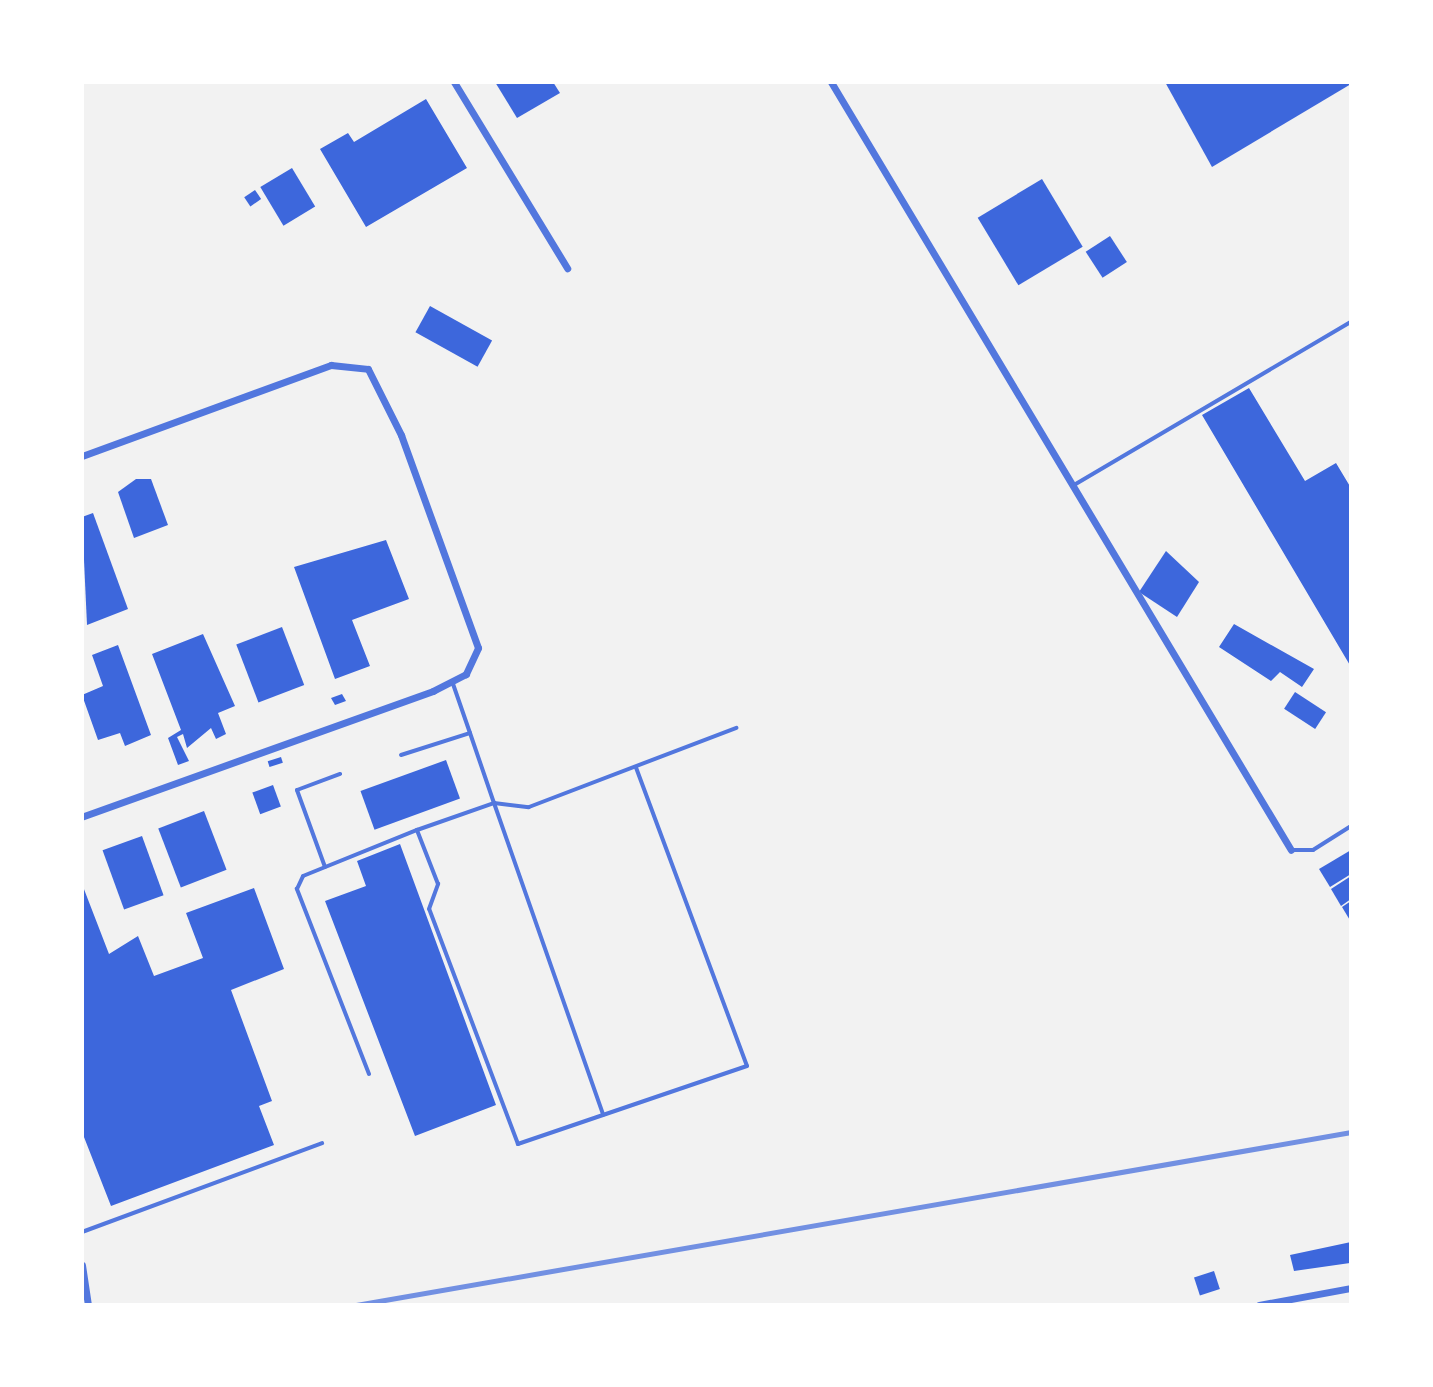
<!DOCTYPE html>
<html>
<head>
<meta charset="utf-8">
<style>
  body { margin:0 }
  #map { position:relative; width:1433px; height:1387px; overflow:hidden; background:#f2f2f2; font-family:"Exo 2",sans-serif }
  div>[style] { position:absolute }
  .building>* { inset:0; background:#3d67dc; transform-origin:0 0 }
  .service>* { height:4px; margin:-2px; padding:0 2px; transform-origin:2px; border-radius:2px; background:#5277de }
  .minor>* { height:7px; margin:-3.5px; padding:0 3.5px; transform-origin:3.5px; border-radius:3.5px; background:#5277de }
  .rail>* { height:5px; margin:-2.5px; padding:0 2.5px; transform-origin:2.5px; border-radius:2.5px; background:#7290e2 }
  span { translate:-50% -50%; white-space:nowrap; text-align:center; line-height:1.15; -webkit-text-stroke:8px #fff; paint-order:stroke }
  .frame { position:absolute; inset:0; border:84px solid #fff; pointer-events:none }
</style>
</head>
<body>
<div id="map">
  <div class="building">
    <i style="clip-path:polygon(495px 82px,553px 82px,560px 93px,517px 118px)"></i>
    <i style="clip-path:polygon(1165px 82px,1351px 82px,1351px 84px,1212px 167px)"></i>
    <i style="clip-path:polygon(426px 99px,467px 168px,366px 227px,320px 149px,348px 133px,354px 142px)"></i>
    <i style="left:292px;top:168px;width:45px;height:37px;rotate:59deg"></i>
    <i style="left:1042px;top:179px;width:79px;height:75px;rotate:59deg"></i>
    <i style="left:255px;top:190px;width:11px;height:13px;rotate:56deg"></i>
    <i style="left:1110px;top:236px;width:31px;height:29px;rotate:57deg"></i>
    <i style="left:430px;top:306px;width:71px;height:30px;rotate:29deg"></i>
    <i style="clip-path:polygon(1249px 388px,1305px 481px,1336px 463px,1351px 488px,1351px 667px,1202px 415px)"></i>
    <i style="clip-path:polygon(136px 479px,151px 479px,168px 525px,134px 538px,118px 492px)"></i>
    <i style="clip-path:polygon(93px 513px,128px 609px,87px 625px,82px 517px)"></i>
    <i style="clip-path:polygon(386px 540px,409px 599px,352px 620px,370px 666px,335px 679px,294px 567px)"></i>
    <i style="clip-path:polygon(1166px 551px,1199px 582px,1177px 617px,1139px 592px)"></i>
    <i style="clip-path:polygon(1234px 624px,1314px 669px,1302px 687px,1280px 672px,1271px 681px,1219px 647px)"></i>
    <i style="left:282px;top:627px;width:62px;height:49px;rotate:69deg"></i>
    <i style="clip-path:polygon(203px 634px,235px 706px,218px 713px,226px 734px,216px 739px,211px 728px,187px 748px,183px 734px,177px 737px,189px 761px,178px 765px,168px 738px,181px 730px,152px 654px)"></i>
    <i style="clip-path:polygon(118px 645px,151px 735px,125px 746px,120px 733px,98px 740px,82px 695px,103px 686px,92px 655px)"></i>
    <i style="left:1295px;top:692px;width:37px;height:20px;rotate:33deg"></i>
    <i style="clip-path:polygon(342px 694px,346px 701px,335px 705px,331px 698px)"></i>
    <i style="left:281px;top:757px;width:6px;height:14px;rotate:72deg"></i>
    <i style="left:446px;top:760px;width:41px;height:91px;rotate:70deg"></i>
    <i style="left:273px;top:785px;width:23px;height:22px;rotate:70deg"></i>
    <i style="left:204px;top:811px;width:63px;height:49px;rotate:69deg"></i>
    <i style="left:142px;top:836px;width:63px;height:42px;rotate:70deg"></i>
    <i style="clip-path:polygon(400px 844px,496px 1105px,415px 1136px,325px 901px,366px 886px,357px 861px)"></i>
    <i style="clip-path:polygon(1351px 850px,1351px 874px,1330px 887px,1319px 869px)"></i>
    <i style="clip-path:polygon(1351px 876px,1351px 899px,1341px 906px,1331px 889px)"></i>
    <i style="clip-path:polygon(82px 884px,109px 954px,138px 936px,154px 976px,203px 958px,186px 913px,254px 888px,284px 969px,231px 990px,272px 1101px,259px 1106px,274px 1145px,111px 1206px,82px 1132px)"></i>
    <i style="clip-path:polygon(1351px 901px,1351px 922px,1342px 907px)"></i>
    <i style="clip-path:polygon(1351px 1242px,1350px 1263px,1294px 1271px,1290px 1255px)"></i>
    <i style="left:1214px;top:1271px;width:19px;height:21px;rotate:72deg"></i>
  </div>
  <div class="service">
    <i style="left:1074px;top:485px;width:321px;rotate:-30.5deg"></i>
    <i style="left:452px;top:681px;width:55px;rotate:70.9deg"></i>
    <i style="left:470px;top:733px;width:74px;rotate:71.1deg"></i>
    <i style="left:494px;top:803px;width:330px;rotate:70.7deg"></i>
    <i style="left:603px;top:1115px;width:90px;rotate:161.2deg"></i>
    <i style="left:518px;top:1144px;width:251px;rotate:-110.7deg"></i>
    <i style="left:429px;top:909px;width:27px;rotate:-70deg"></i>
    <i style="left:438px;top:884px;width:58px;rotate:-111.3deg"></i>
    <i style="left:417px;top:830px;width:82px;rotate:-19.3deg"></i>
    <i style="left:494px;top:803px;width:35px;rotate:7deg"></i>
    <i style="left:529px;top:807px;width:222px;rotate:-20.9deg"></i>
    <i style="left:401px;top:755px;width:72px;rotate:-17.7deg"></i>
    <i style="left:1291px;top:850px;width:22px"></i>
    <i style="left:1313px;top:850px;width:45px;rotate:-32.3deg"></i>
    <i style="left:325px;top:867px;width:82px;rotate:-110deg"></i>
    <i style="left:297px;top:790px;width:46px;rotate:-20.4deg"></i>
    <i style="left:369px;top:1074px;width:199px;rotate:-111.3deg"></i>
    <i style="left:297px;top:889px;width:14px;rotate:-65deg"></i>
    <i style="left:303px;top:876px;width:123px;rotate:-22deg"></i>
    <i style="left:603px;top:1115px;width:152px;rotate:-18.8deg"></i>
    <i style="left:747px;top:1066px;width:319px;rotate:-110.4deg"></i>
    <i style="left:82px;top:1232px;width:256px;rotate:-20.3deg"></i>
  </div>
  <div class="minor">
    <i style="left:454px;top:82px;width:218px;rotate:58.7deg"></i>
    <i style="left:831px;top:82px;width:895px;rotate:59.08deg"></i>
    <i style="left:82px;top:456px;width:265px;rotate:-20.1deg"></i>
    <i style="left:331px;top:365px;width:37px;rotate:6deg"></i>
    <i style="left:368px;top:369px;width:74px;rotate:63.4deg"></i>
    <i style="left:401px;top:435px;width:226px;rotate:70.1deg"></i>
    <i style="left:478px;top:648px;width:29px;rotate:115deg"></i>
    <i style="left:466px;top:674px;width:37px;rotate:153deg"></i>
    <i style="left:433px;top:691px;width:373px;rotate:160.3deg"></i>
    <i style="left:82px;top:1265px;width:40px;rotate:81.5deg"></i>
    <i style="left:1259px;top:1305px;width:94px;rotate:-10.5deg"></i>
  </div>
  <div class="rail">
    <i style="left:356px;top:1305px;width:1010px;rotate:-9.86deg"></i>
  </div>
  <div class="frame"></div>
</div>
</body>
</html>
